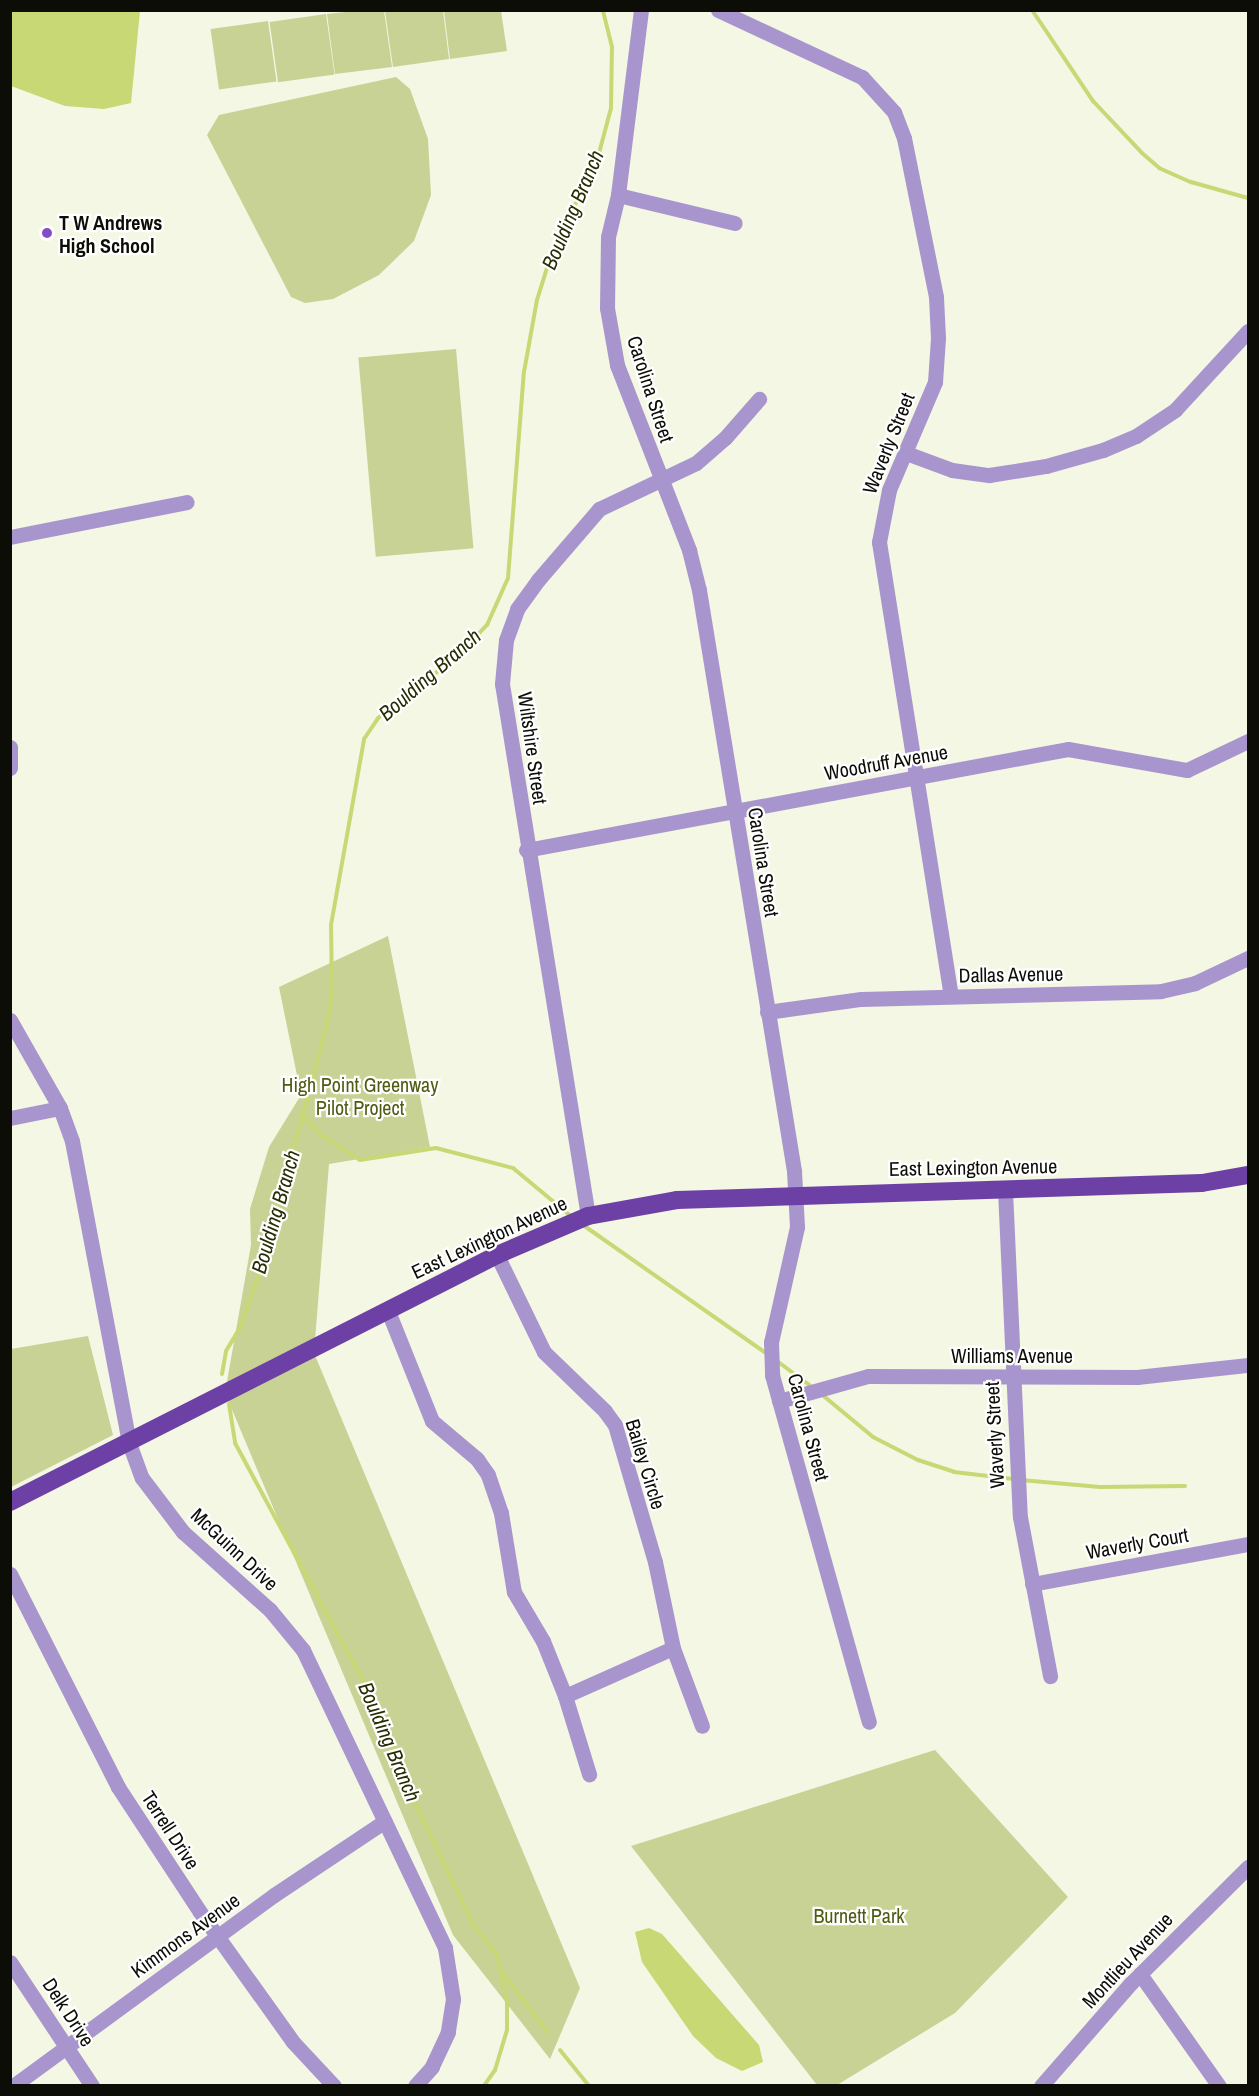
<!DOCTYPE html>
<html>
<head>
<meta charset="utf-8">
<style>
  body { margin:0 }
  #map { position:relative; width:1259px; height:2096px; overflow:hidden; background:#f3f7e4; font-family:"Archivo Narrow",sans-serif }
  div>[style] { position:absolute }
  .green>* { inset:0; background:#c7d294; transform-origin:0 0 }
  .water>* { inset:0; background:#c8d875 }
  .stream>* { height:4px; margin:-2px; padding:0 2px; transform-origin:2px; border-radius:2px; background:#c8d875 }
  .minor>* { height:15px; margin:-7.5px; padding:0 7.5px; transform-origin:7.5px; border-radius:7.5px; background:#a995cd }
  .major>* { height:18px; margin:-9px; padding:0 9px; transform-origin:9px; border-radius:9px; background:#6d40a5 }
  .dots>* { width:16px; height:16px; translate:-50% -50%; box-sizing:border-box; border:3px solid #fff; border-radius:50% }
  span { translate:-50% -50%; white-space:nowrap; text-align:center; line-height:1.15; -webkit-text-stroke:4.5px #fff; paint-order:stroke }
  .poi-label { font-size:20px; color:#0c0d07; font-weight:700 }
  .left { translate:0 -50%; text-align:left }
  .street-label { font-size:20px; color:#0c0d07 }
  .park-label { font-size:20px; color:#515a11 }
  .water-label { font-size:21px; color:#282e03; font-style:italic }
  .frame { position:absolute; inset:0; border:12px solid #0c0d07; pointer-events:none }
</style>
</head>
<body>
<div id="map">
  <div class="green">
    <i style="clip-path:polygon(355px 11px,384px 11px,392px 67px,335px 74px,327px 14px)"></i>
    <i style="clip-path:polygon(385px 11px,443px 11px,449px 59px,393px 67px)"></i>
    <i style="clip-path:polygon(444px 11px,501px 11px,507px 51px,450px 59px)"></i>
    <i style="left:326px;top:14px;width:61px;height:57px;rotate:82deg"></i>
    <i style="left:268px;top:21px;width:61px;height:58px;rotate:82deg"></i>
    <i style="clip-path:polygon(396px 77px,410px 89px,428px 139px,431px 195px,414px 241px,379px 275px,333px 299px,305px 303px,291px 297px,207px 135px,219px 115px)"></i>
    <i style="left:456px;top:349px;width:200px;height:98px;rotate:85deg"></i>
    <i style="clip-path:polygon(388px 936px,430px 1147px,329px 1164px,314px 1353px,580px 1988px,550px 2059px,453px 1935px,225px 1393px,251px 1245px,250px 1209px,269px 1147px,301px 1095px,279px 987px)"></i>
    <i style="clip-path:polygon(88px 1336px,113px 1435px,11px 1487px,11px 1349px)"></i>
    <i style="clip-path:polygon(935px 1750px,1068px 1897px,955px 2013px,837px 2085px,817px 2085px,631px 1846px)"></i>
  </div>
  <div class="water">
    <i style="clip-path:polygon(11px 10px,140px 11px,131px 103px,104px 109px,65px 106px,11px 86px)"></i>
    <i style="clip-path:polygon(649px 1928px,662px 1934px,759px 2045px,763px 2062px,742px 2071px,716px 2058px,693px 2036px,642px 1962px,635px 1932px)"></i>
  </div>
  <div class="stream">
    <i style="left:1032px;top:10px;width:110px;rotate:56.2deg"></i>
    <i style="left:1093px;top:101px;width:71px;rotate:46.7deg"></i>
    <i style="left:1142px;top:153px;width:23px;rotate:41deg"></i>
    <i style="left:1159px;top:168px;width:35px;rotate:24deg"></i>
    <i style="left:1191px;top:182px;width:59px;rotate:15.7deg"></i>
    <i style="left:301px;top:1114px;width:29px;rotate:46deg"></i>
    <i style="left:321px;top:1135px;width:46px;rotate:32.7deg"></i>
    <i style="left:360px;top:1160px;width:77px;rotate:-9deg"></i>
    <i style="left:436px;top:1148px;width:80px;rotate:14.6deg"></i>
    <i style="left:513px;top:1168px;width:77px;rotate:39.7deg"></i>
    <i style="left:583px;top:1225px;width:223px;rotate:35deg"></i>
    <i style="left:777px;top:1361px;width:44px;rotate:36.6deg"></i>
    <i style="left:222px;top:1374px;width:23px;rotate:-80deg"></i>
    <i style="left:226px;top:1351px;width:27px;rotate:-59deg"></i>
    <i style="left:240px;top:1328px;width:70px;rotate:-70.8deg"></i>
    <i style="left:263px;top:1262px;width:246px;rotate:-74.9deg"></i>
    <i style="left:327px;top:1024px;width:30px;rotate:-81deg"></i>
    <i style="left:332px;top:994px;width:69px;rotate:-90.8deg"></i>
    <i style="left:331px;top:925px;width:189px;rotate:-79.9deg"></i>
    <i style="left:364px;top:739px;width:25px;rotate:-56deg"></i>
    <i style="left:378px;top:718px;width:99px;rotate:-38deg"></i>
    <i style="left:456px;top:657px;width:45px;rotate:-45.9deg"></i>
    <i style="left:487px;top:625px;width:51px;rotate:-65.9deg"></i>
    <i style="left:508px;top:578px;width:207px;rotate:-85.6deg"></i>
    <i style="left:524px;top:372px;width:73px;rotate:-79.8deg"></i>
    <i style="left:537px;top:300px;width:47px;rotate:-72.7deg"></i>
    <i style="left:551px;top:255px;width:109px;rotate:-64.4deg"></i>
    <i style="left:598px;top:157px;width:51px;rotate:-75.1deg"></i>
    <i style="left:611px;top:108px;width:61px;rotate:-89.1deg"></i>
    <i style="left:612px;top:47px;width:38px;rotate:-104deg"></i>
    <i style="left:820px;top:1393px;width:69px;rotate:39.7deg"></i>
    <i style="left:873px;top:1437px;width:51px;rotate:27.1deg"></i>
    <i style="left:918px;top:1460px;width:38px;rotate:18deg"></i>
    <i style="left:954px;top:1472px;width:60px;rotate:6.7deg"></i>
    <i style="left:229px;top:1404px;width:39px;rotate:81deg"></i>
    <i style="left:235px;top:1443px;width:310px;rotate:61.7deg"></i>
    <i style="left:382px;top:1716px;width:97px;rotate:69deg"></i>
    <i style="left:417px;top:1807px;width:132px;rotate:64.4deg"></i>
    <i style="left:474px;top:1926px;width:36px;rotate:51deg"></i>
    <i style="left:497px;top:1954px;width:49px;rotate:78.2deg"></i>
    <i style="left:507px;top:2002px;width:28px;rotate:90deg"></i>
    <i style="left:507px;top:2030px;width:42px;rotate:106.7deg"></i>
    <i style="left:495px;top:2070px;width:19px;rotate:125deg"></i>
    <i style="left:1021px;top:1480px;width:79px;rotate:5.1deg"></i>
    <i style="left:1100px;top:1487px;width:85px;rotate:-0.7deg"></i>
    <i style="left:502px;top:1972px;width:75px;rotate:53.1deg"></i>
    <i style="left:560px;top:2050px;width:46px;rotate:51.1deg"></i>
  </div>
  <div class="minor">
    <i style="left:641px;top:10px;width:186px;rotate:97.1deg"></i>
    <i style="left:618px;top:195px;width:43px;rotate:103.4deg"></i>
    <i style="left:608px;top:237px;width:71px;rotate:90.8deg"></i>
    <i style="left:607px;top:308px;width:58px;rotate:80deg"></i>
    <i style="left:617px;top:365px;width:199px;rotate:68.7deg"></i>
    <i style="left:689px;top:550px;width:41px;rotate:76deg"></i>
    <i style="left:699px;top:590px;width:589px;rotate:80.71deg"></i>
    <i style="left:794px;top:1171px;width:56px;rotate:86.9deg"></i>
    <i style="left:797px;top:1227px;width:118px;rotate:102.7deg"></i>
    <i style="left:771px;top:1342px;width:33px;rotate:88deg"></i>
    <i style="left:772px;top:1375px;width:360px;rotate:74.4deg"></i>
    <i style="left:718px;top:10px;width:159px;rotate:25deg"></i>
    <i style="left:862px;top:77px;width:47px;rotate:47.6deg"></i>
    <i style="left:894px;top:112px;width:28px;rotate:69deg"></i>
    <i style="left:904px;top:138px;width:162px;rotate:78.6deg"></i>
    <i style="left:936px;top:297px;width:41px;rotate:87.2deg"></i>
    <i style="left:938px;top:338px;width:44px;rotate:93.9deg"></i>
    <i style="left:935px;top:382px;width:117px;rotate:113.1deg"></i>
    <i style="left:889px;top:490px;width:53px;rotate:100.9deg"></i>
    <i style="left:879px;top:542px;width:460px;rotate:81deg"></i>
    <i style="left:618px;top:195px;width:120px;rotate:13.5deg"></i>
    <i style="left:906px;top:453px;width:49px;rotate:20.3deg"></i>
    <i style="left:952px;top:470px;width:37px;rotate:8deg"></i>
    <i style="left:989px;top:475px;width:58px;rotate:-9deg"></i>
    <i style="left:1046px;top:466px;width:59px;rotate:-15.7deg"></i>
    <i style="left:1103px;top:450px;width:36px;rotate:-23deg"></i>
    <i style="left:1136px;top:436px;width:47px;rotate:-33.7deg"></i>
    <i style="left:1175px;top:410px;width:108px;rotate:-47.3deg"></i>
    <i style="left:10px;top:537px;width:180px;rotate:-11.2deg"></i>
    <i style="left:10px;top:747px;width:21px;rotate:90deg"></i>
    <i style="left:526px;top:850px;width:551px;rotate:-10.56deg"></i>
    <i style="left:1068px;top:749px;width:121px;rotate:10deg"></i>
    <i style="left:1187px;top:770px;width:68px;rotate:-25.4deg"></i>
    <i style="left:767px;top:1012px;width:95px;rotate:-7.9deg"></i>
    <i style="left:861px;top:999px;width:300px;rotate:-1.5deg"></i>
    <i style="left:1161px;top:991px;width:35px;rotate:-13deg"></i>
    <i style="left:1195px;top:983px;width:59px;rotate:-25.3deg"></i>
    <i style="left:10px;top:1020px;width:101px;rotate:60.4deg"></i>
    <i style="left:60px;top:1108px;width:35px;rotate:70deg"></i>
    <i style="left:72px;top:1141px;width:307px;rotate:79.3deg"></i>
    <i style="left:129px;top:1443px;width:37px;rotate:70deg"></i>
    <i style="left:142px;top:1478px;width:68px;rotate:52.8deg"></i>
    <i style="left:183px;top:1532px;width:117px;rotate:41.9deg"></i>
    <i style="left:270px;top:1610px;width:52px;rotate:50.5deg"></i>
    <i style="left:303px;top:1650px;width:330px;rotate:64.5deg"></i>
    <i style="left:445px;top:1948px;width:52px;rotate:81.1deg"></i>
    <i style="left:453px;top:1999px;width:33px;rotate:99deg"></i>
    <i style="left:448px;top:2032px;width:38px;rotate:115deg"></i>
    <i style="left:432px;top:2067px;width:25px;rotate:132deg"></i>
    <i style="left:10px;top:1118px;width:51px;rotate:-11.3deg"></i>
    <i style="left:1005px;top:1190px;width:327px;rotate:87.4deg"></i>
    <i style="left:1020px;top:1517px;width:162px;rotate:79.3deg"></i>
    <i style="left:588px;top:1216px;width:539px;rotate:-99.18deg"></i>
    <i style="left:502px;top:684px;width:44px;rotate:-84.8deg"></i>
    <i style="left:506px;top:640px;width:33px;rotate:-70deg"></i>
    <i style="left:517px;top:609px;width:36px;rotate:-54deg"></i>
    <i style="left:538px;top:580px;width:94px;rotate:-49.3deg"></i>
    <i style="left:599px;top:509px;width:107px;rotate:-25.4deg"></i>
    <i style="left:696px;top:463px;width:38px;rotate:-41deg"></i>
    <i style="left:725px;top:438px;width:52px;rotate:-48.9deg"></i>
    <i style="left:388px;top:1311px;width:118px;rotate:68.2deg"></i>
    <i style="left:432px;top:1421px;width:59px;rotate:40.2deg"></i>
    <i style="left:477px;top:1459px;width:19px;rotate:55deg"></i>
    <i style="left:488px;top:1475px;width:40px;rotate:71.1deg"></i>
    <i style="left:501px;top:1513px;width:80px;rotate:80.7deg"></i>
    <i style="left:514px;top:1592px;width:57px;rotate:59.4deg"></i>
    <i style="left:543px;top:1641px;width:59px;rotate:68.2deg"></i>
    <i style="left:565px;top:1696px;width:118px;rotate:-24deg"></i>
    <i style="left:673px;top:1648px;width:88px;rotate:-101.8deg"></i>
    <i style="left:655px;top:1562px;width:143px;rotate:-106.3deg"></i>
    <i style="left:615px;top:1425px;width:17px;rotate:-126deg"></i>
    <i style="left:605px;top:1411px;width:85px;rotate:-136deg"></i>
    <i style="left:544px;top:1352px;width:108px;rotate:-115.9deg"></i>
    <i style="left:779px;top:1401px;width:92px;rotate:-15.7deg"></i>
    <i style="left:868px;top:1376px;width:269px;rotate:0.2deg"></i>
    <i style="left:1137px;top:1377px;width:112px;rotate:-6.2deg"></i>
    <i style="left:10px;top:1574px;width:239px;rotate:63.1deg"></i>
    <i style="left:118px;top:1787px;width:149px;rotate:56.7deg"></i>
    <i style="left:200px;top:1912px;width:160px;rotate:54.4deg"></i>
    <i style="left:293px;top:2042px;width:60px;rotate:47deg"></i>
    <i style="left:1032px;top:1584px;width:220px;rotate:-10.5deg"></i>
    <i style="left:673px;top:1648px;width:83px;rotate:69.6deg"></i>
    <i style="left:565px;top:1696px;width:82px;rotate:72.9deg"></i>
    <i style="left:10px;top:1962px;width:149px;rotate:56.5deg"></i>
    <i style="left:1140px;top:1974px;width:137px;rotate:54.8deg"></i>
    <i style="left:13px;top:2086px;width:323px;rotate:-36.2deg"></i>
    <i style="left:274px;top:1895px;width:133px;rotate:-33.7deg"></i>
    <i style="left:1041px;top:2086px;width:137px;rotate:-48.9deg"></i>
    <i style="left:1131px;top:1983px;width:165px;rotate:-44.8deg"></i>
  </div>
  <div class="major">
    <i style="left:10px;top:1502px;width:546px;rotate:-26.89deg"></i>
    <i style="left:497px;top:1255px;width:99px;rotate:-23.2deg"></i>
    <i style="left:588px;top:1216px;width:90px;rotate:-10.2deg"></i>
    <i style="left:677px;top:1200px;width:525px;rotate:-1.85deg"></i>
    <i style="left:1202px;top:1183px;width:47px;rotate:-9.9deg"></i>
  </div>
  <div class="dots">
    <i style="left:47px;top:233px;background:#824dc5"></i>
  </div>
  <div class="poi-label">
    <span class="left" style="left:59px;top:234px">T W Andrews<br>High School</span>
  </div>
  <div class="street-label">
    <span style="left:651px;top:389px;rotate:72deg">Carolina Street</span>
    <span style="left:888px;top:443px;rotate:-68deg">Waverly Street</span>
    <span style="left:533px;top:748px;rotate:82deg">Wiltshire Street</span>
    <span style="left:886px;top:762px;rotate:-10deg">Woodruff Avenue</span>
    <span style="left:764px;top:862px;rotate:81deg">Carolina Street</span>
    <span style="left:1011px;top:974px;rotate:-1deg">Dallas Avenue</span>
    <span style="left:973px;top:1167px;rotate:-1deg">East Lexington Avenue</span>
    <span style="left:489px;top:1237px;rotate:-25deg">East Lexington Avenue</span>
    <span style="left:1012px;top:1355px">Williams Avenue</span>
    <span style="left:809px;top:1427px;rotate:75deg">Carolina Street</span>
    <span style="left:994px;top:1435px;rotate:-93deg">Waverly Street</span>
    <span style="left:646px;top:1464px;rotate:73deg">Bailey Circle</span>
    <span style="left:1137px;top:1543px;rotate:-10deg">Waverly Court</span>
    <span style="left:235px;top:1549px;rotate:43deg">McGuinn Drive</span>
    <span style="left:171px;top:1830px;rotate:57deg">Terrell Drive</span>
    <span style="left:185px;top:1935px;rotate:-36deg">Kimmons Avenue</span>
    <span style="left:1127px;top:1960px;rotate:-47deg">Montlieu Avenue</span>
    <span style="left:69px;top:2012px;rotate:57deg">Delk Drive</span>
  </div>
  <div class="park-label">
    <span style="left:360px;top:1096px">High Point Greenway<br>Pilot Project</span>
    <span style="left:859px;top:1915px">Burnett Park</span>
  </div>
  <div class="water-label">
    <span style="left:573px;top:210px;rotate:-67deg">Boulding Branch</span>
    <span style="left:430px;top:675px;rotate:-41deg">Boulding Branch</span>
    <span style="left:276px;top:1212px;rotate:-74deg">Boulding Branch</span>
    <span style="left:389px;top:1742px;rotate:67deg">Boulding Branch</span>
  </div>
  <div class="frame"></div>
</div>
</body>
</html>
